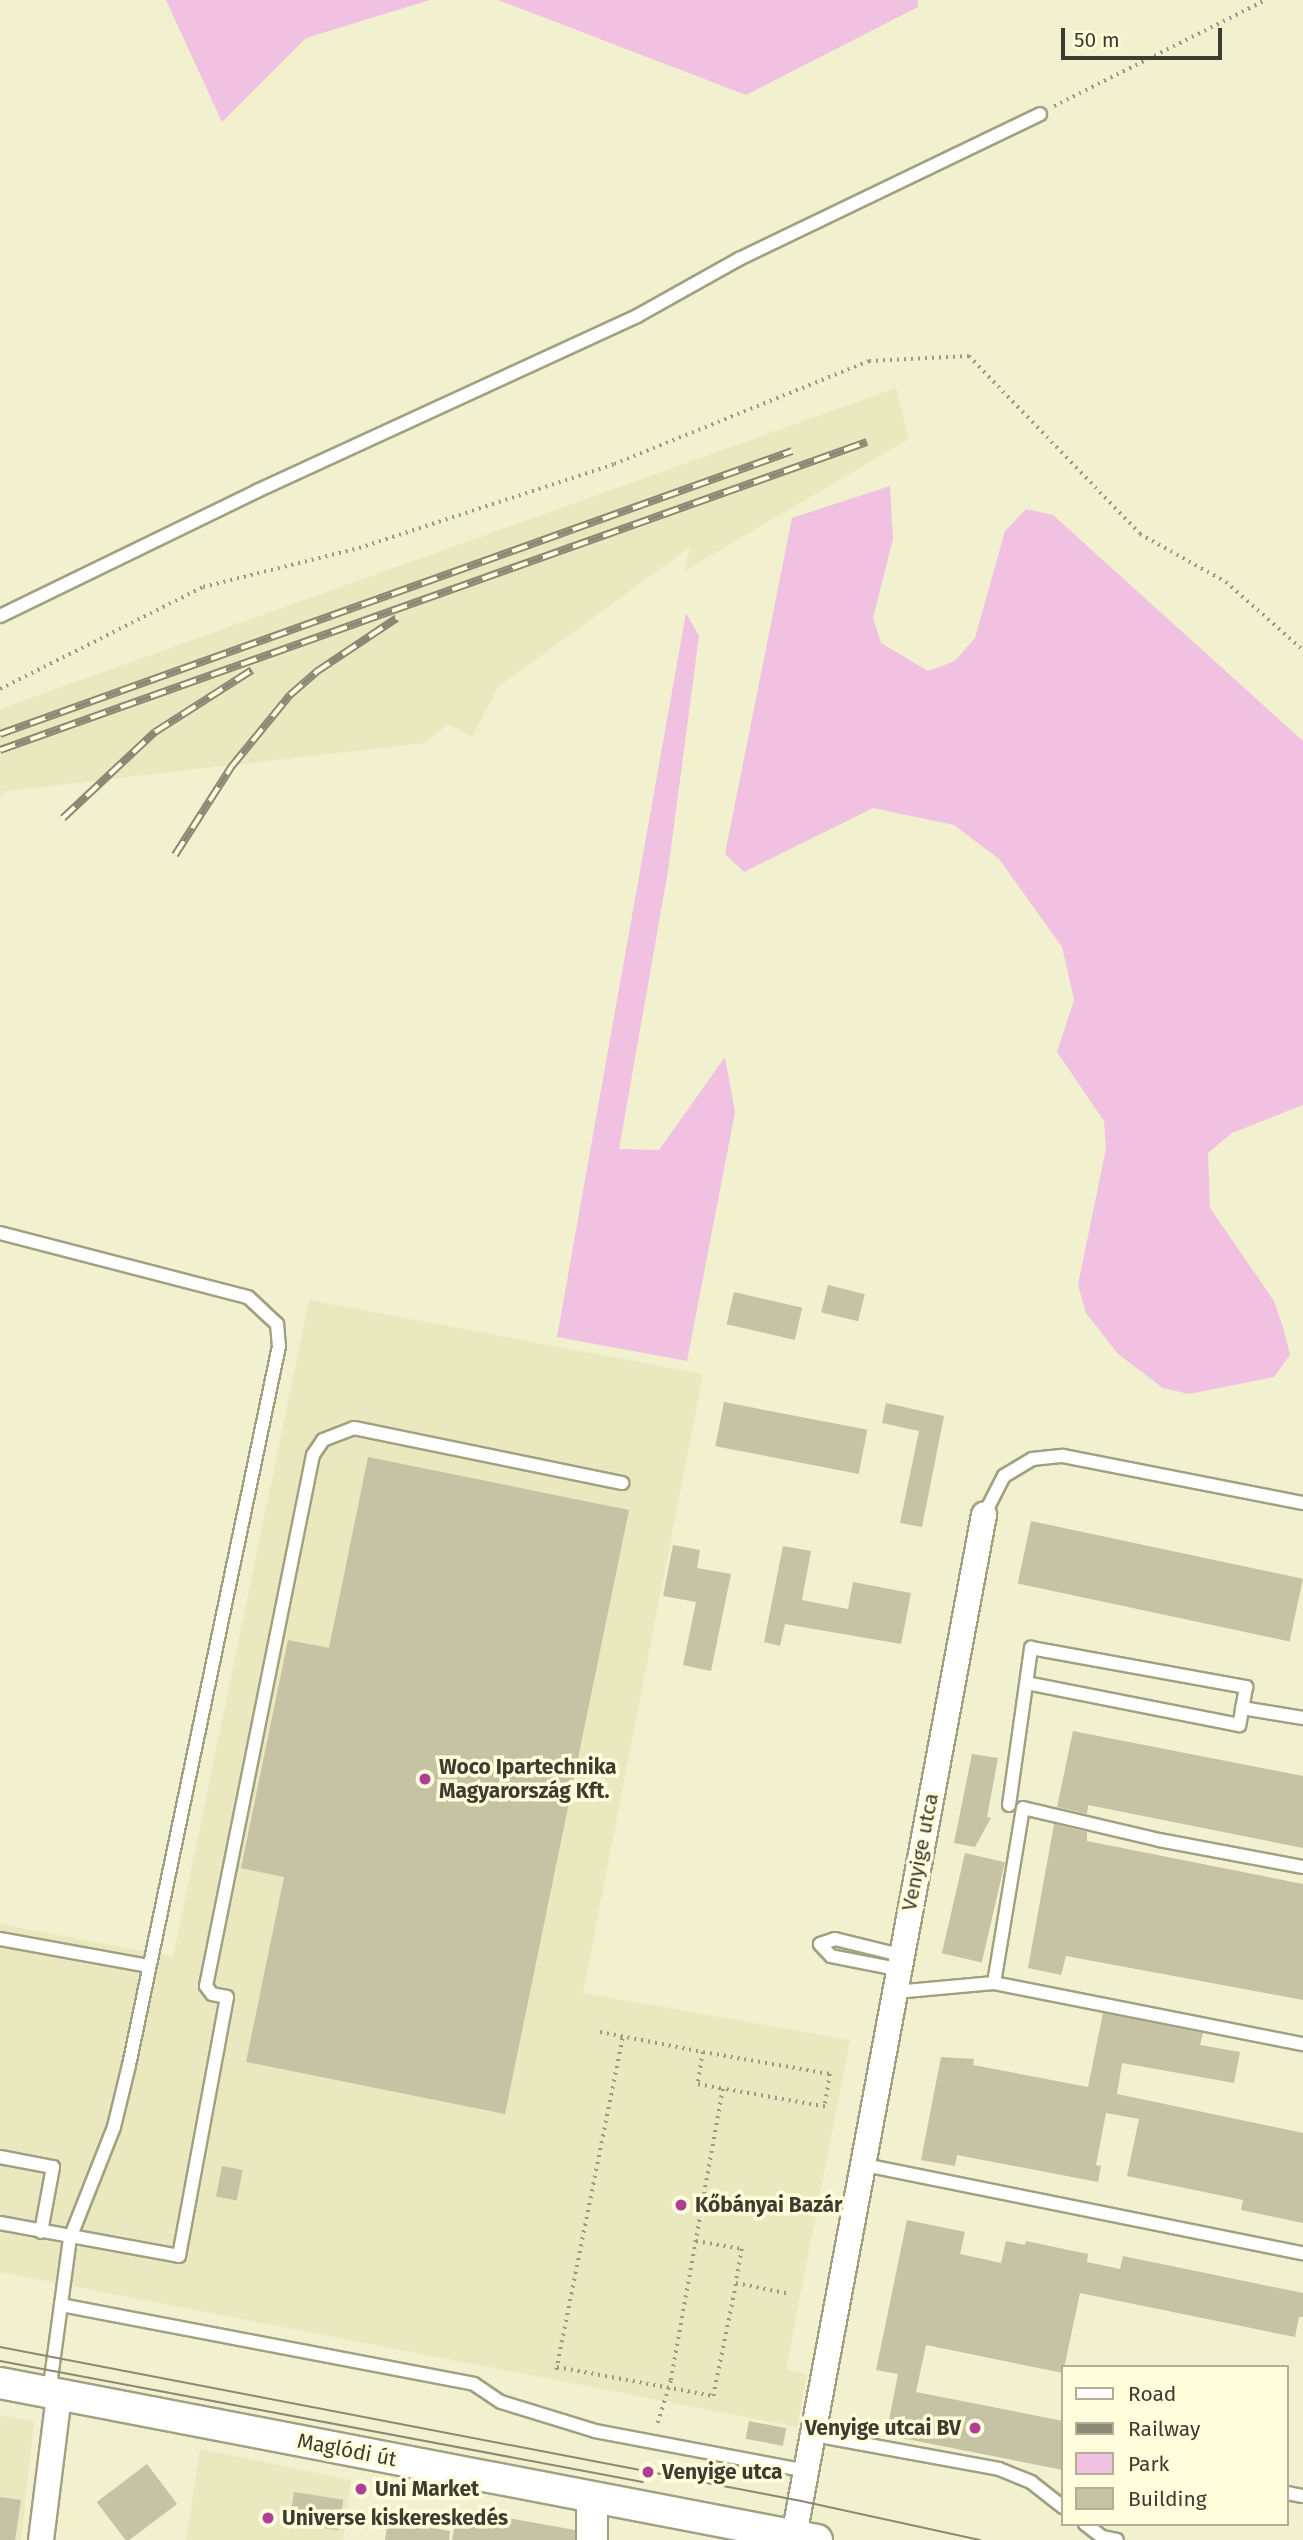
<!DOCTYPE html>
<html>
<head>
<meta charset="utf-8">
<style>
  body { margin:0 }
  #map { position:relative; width:1303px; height:2540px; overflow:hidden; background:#f1f0cf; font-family:"Fira Sans",sans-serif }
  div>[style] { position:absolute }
  .built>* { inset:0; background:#eae8bf }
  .green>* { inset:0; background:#f1c1e2 }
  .building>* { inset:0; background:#c5c3a3; transform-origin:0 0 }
  .path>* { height:3.5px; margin-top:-1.75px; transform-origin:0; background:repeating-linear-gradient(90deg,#9b9a83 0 2px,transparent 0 7px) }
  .roads { filter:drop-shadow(2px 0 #a1a081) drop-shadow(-2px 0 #a1a081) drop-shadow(0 2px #a1a081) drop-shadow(0 -2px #a1a081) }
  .service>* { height:12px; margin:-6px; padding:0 6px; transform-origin:6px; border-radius:6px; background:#fff }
  .minor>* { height:24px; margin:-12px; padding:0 12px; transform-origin:12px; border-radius:12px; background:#fff }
  .tertiary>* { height:30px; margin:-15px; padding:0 15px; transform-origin:15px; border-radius:15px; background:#fff }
  .tram>* { height:2px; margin:-1px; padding:0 1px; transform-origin:1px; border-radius:1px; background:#8a8974 }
  .rail>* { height:8px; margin-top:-4px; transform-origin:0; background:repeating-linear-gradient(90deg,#fffddc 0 16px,#8a8974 0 32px); box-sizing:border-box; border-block:2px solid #8a8974 }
  .dots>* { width:19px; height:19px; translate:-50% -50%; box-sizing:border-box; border:4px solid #fffddc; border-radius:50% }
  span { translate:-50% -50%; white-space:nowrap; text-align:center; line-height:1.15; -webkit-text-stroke:7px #fffddc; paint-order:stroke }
  .poi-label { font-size:21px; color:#3c3c2f; font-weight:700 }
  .left { translate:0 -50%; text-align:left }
  .right { translate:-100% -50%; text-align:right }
  .street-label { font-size:21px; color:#3c3c2f }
  .legend { position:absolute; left:1061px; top:2365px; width:228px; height:161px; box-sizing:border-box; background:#fffddc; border:2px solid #b1b097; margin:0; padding:9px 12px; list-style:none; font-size:21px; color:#3c3c2f }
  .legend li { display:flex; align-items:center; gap:14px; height:35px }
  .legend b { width:35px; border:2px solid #b1b097 }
  .scale { position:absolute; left:1061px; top:28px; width:161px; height:32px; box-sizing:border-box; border:4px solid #3c3c2f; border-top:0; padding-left:9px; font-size:21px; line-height:24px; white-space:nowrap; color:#3c3c2f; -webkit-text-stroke:5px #fffddc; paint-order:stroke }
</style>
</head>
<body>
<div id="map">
  <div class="built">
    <i style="clip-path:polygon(896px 388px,909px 439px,684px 571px,690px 547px,498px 687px,472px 737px,448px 724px,425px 743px,6px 791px,0 797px,0 709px)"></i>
    <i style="clip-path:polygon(309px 1300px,703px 1374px,583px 1993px,850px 2040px,786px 2369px,807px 2374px,797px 2427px,0 2272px,0 1924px,173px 1957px)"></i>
    <i style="clip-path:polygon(0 2415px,34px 2422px,21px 2540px,0 2540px)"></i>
    <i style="clip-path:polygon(200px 2449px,351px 2480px,343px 2540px,186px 2540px)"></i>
  </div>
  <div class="green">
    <i style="clip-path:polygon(166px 0,430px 0,306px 38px,222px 122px)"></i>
    <i style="clip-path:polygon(498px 0,918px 0,918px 7px,746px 95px)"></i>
    <i style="clip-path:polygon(890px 486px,893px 539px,873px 618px,881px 643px,928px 671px,955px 661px,975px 638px,1005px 531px,1026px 509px,1053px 515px,1303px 741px,1303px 1105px,1232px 1133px,1208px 1153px,1210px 1208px,1274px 1301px,1283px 1327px,1290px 1355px,1274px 1377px,1189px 1394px,1163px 1388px,1118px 1354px,1086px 1313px,1078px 1285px,1106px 1148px,1104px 1121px,1057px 1052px,1074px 1000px,1062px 947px,999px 859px,954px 825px,873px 808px,744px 872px,725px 854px,792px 518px)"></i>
    <i style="clip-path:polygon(686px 613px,699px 636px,668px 871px,619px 1149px,659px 1150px,725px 1057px,735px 1112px,687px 1361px,557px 1337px)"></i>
  </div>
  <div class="building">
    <i style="left:828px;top:1285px;width:38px;height:28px;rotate:14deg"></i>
    <i style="left:734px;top:1292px;width:70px;height:33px;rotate:13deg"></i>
    <i style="left:724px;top:1402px;width:146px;height:45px;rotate:11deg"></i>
    <i style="clip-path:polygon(886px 1403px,944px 1416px,922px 1527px,900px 1523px,919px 1431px,882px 1423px)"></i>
    <i style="clip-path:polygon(368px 1457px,629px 1510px,505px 2114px,246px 2062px,284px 1877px,241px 1868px,288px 1640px,329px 1648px)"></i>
    <i style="left:1031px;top:1521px;width:278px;height:64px;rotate:12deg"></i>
    <i style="clip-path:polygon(673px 1545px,700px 1550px,697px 1568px,731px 1574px,711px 1671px,683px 1665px,696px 1602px,663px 1596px)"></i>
    <i style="clip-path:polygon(783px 1546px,811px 1551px,802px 1600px,848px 1609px,853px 1582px,911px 1593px,901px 1644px,785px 1624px,780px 1646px,764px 1642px)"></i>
    <i style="clip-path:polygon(1073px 1731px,1303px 1776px,1303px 1848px,1088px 1805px,1087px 1814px,1057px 1807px)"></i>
    <i style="clip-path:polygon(972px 1754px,998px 1758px,987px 1817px,991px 1818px,975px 1847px,954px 1843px)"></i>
    <i style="clip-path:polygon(1054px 1824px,1087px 1832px,1087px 1841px,1303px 1884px,1303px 2000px,1066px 1956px,1061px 1975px,1028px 1968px)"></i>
    <i style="left:965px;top:1853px;width:41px;height:103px;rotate:13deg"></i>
    <i style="clip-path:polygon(1103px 2013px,1203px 2033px,1200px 2045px,1240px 2052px,1234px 2083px,1122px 2063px,1117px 2094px,1303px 2133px,1303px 2223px,1241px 2210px,1243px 2200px,1127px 2176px,1139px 2119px,1106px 2113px,1096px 2165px,1101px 2166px,1098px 2182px,957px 2155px,955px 2166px,921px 2160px,941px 2057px,974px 2059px,973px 2065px,1088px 2087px)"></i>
    <i style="left:222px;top:2166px;width:21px;height:31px;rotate:11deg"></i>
    <i style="clip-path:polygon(907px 2220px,965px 2232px,960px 2254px,1001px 2263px,1006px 2241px,1025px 2245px,1026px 2241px,1088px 2254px,1087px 2262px,1120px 2269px,1123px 2256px,1303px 2293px,1303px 2317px,1299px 2317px,1295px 2337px,1080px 2293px,1063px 2373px,926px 2345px,916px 2392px,1063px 2421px,1063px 2470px,886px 2435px,898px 2374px,876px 2370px)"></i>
    <i style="left:749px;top:2421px;width:38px;height:18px;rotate:11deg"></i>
    <i style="left:147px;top:2464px;width:50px;height:63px;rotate:53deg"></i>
    <i style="left:294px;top:2492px;width:50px;height:31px;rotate:9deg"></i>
    <i style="clip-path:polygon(0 2497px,21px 2500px,15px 2540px,0 2540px)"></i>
    <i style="clip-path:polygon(458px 2509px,575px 2530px,575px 2540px,452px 2540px)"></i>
    <i style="clip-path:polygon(388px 2520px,450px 2531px,449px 2540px,385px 2540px)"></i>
  </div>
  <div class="path">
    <i style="left:1054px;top:106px;width:237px;rotate:-26.6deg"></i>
    <i style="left:0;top:689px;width:227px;rotate:-26.7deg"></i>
    <i style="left:203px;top:587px;width:161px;rotate:-14deg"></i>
    <i style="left:359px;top:548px;width:268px;rotate:-18.2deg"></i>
    <i style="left:614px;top:464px;width:275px;rotate:-22deg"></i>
    <i style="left:869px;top:361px;width:100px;rotate:-2.9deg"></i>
    <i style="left:969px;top:356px;width:247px;rotate:46.1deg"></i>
    <i style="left:1140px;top:534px;width:98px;rotate:29.2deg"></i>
    <i style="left:1226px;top:582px;width:103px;rotate:41.4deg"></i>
    <i style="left:600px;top:2032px;width:105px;rotate:11deg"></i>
    <i style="left:703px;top:2052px;width:32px;rotate:99deg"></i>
    <i style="left:698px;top:2084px;width:25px;rotate:11deg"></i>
    <i style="left:723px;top:2089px;width:297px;rotate:100.1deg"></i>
    <i style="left:671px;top:2381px;width:47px;rotate:107.3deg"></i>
    <i style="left:703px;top:2052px;width:129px;rotate:9.8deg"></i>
    <i style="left:830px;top:2074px;width:33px;rotate:99deg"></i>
    <i style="left:825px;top:2107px;width:104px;rotate:-170deg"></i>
    <i style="left:696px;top:2241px;width:47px;rotate:9.9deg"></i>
    <i style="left:742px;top:2249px;width:35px;rotate:100deg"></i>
    <i style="left:736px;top:2283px;width:55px;rotate:11.5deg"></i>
    <i style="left:557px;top:2367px;width:159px;rotate:10.5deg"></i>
    <i style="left:713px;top:2396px;width:115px;rotate:-78.5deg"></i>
    <i style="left:556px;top:2370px;width:341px;rotate:-78.7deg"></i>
  </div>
  <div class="roads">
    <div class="service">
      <i style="left:0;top:616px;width:286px;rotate:-25.9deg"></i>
      <i style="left:257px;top:491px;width:418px;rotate:-24.7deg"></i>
      <i style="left:637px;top:316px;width:117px;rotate:-29.2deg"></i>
      <i style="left:739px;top:259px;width:334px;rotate:-25.7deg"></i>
      <i style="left:0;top:1233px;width:256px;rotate:14.5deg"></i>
      <i style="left:248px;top:1297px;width:40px;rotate:43deg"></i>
      <i style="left:277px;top:1324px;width:22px;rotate:85deg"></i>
      <i style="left:279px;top:1346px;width:734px;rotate:101.78deg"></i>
      <i style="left:129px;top:2065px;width:64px;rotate:103.6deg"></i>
      <i style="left:114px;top:2127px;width:119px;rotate:111.6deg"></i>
      <i style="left:70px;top:2238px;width:156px;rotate:97.7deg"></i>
      <i style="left:984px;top:1515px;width:44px;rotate:-62.9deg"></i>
      <i style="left:1004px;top:1476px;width:33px;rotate:-31deg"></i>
      <i style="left:1032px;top:1459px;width:31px;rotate:-6deg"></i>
      <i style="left:1063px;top:1456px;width:245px;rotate:11.1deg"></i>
      <i style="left:1242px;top:1708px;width:62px;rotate:9.3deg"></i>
      <i style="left:1009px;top:1805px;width:159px;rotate:-82deg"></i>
      <i style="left:1031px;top:1648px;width:219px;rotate:10.3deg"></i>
      <i style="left:1246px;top:1687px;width:39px;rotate:100deg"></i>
      <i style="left:1239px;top:1725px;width:216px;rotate:-168.8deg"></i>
      <i style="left:0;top:1939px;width:150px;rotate:10.3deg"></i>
      <i style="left:897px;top:1969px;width:67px;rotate:-168.9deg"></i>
      <i style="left:831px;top:1956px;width:16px;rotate:-133deg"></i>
      <i style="left:820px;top:1944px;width:16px;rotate:-18deg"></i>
      <i style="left:835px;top:1939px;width:67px;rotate:13.8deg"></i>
      <i style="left:994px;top:1983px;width:177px;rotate:-80.6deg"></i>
      <i style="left:1023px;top:1808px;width:140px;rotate:13.2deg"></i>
      <i style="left:1159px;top:1840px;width:147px;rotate:10.6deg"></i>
      <i style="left:895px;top:1992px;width:99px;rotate:-5.2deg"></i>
      <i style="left:994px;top:1983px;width:315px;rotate:11.2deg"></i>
      <i style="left:0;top:2157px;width:54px;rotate:10.7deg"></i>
      <i style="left:53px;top:2167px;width:66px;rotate:100.5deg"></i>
      <i style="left:865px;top:2165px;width:447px;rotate:11.4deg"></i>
      <i style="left:0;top:2223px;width:182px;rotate:10.4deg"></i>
      <i style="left:179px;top:2256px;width:263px;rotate:-79.5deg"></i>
      <i style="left:227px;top:1997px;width:15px;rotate:-169deg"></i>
      <i style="left:212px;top:1994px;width:10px;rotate:-127deg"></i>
      <i style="left:206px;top:1986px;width:542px;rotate:-78.61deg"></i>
      <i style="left:313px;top:1455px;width:18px;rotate:-56deg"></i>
      <i style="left:323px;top:1440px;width:33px;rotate:-21deg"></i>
      <i style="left:354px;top:1428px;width:274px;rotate:11.6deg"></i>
      <i style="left:61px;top:2305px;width:420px;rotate:10.8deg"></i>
      <i style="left:474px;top:2384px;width:32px;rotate:34deg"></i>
      <i style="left:501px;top:2402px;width:98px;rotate:17.1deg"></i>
      <i style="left:595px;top:2431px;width:215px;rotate:10.7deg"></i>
      <i style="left:814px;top:2435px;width:188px;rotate:10.4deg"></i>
      <i style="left:999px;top:2469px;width:35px;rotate:22deg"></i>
      <i style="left:1031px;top:2482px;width:41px;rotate:38deg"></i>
      <i style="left:1287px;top:2493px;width:16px;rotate:11deg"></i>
      <i style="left:1085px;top:2524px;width:21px;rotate:37deg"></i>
      <i style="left:1102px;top:2537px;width:15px;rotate:11deg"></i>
    </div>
    <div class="minor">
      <i style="left:794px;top:2536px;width:1039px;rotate:-79.46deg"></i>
      <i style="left:41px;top:2540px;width:146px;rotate:-82.9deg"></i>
    </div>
    <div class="tertiary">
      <i style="left:0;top:2383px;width:832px;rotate:10.88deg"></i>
      <i style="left:592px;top:2540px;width:40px;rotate:-90deg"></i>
    </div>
  </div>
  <div class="tram">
    <i style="left:0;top:2347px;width:816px;rotate:10.88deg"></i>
    <i style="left:801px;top:2501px;width:183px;rotate:12.3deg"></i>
    <i style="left:0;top:2361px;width:654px;rotate:10.66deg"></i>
  </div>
  <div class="rail">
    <i style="left:0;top:734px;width:841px;rotate:-19.66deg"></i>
    <i style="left:0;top:750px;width:920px;rotate:-19.56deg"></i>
    <i style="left:63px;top:818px;width:126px;rotate:-43.1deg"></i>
    <i style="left:155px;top:732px;width:115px;rotate:-32.6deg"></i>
    <i style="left:175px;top:855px;width:106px;rotate:-57.4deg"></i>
    <i style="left:232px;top:766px;width:92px;rotate:-50.8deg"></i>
    <i style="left:290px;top:695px;width:35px;rotate:-41deg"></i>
    <i style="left:316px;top:672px;width:97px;rotate:-33.7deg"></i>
  </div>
  <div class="dots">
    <i style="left:425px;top:1779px;background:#b13d96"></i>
    <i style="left:681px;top:2205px;background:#b13d96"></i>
    <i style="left:975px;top:2428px;background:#b13d96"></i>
    <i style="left:648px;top:2472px;background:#b13d96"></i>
    <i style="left:361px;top:2489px;background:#b13d96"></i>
    <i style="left:268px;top:2518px;background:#b13d96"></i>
  </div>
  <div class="poi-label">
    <span class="left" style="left:439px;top:1779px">Woco Ipartechnika<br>Magyarország Kft.</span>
    <span class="left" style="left:695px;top:2205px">Kőbányai Bazár</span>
    <span class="right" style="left:961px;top:2428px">Venyige utcai BV</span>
    <span class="left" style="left:662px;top:2472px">Venyige utca</span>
    <span class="left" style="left:375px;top:2489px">Uni Market</span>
    <span class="left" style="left:282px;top:2518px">Universe kiskereskedés</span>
  </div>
  <div class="street-label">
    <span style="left:920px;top:1852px;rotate:-79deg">Venyige utca</span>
    <span style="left:347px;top:2450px;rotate:11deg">Maglódi út</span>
  </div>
  <ul class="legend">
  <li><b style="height:9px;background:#fff"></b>Road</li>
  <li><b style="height:9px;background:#8a8974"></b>Railway</li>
  <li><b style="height:19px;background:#f1c1e2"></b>Park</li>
  <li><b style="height:19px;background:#c5c3a3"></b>Building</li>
  </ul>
  <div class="scale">50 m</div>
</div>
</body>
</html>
